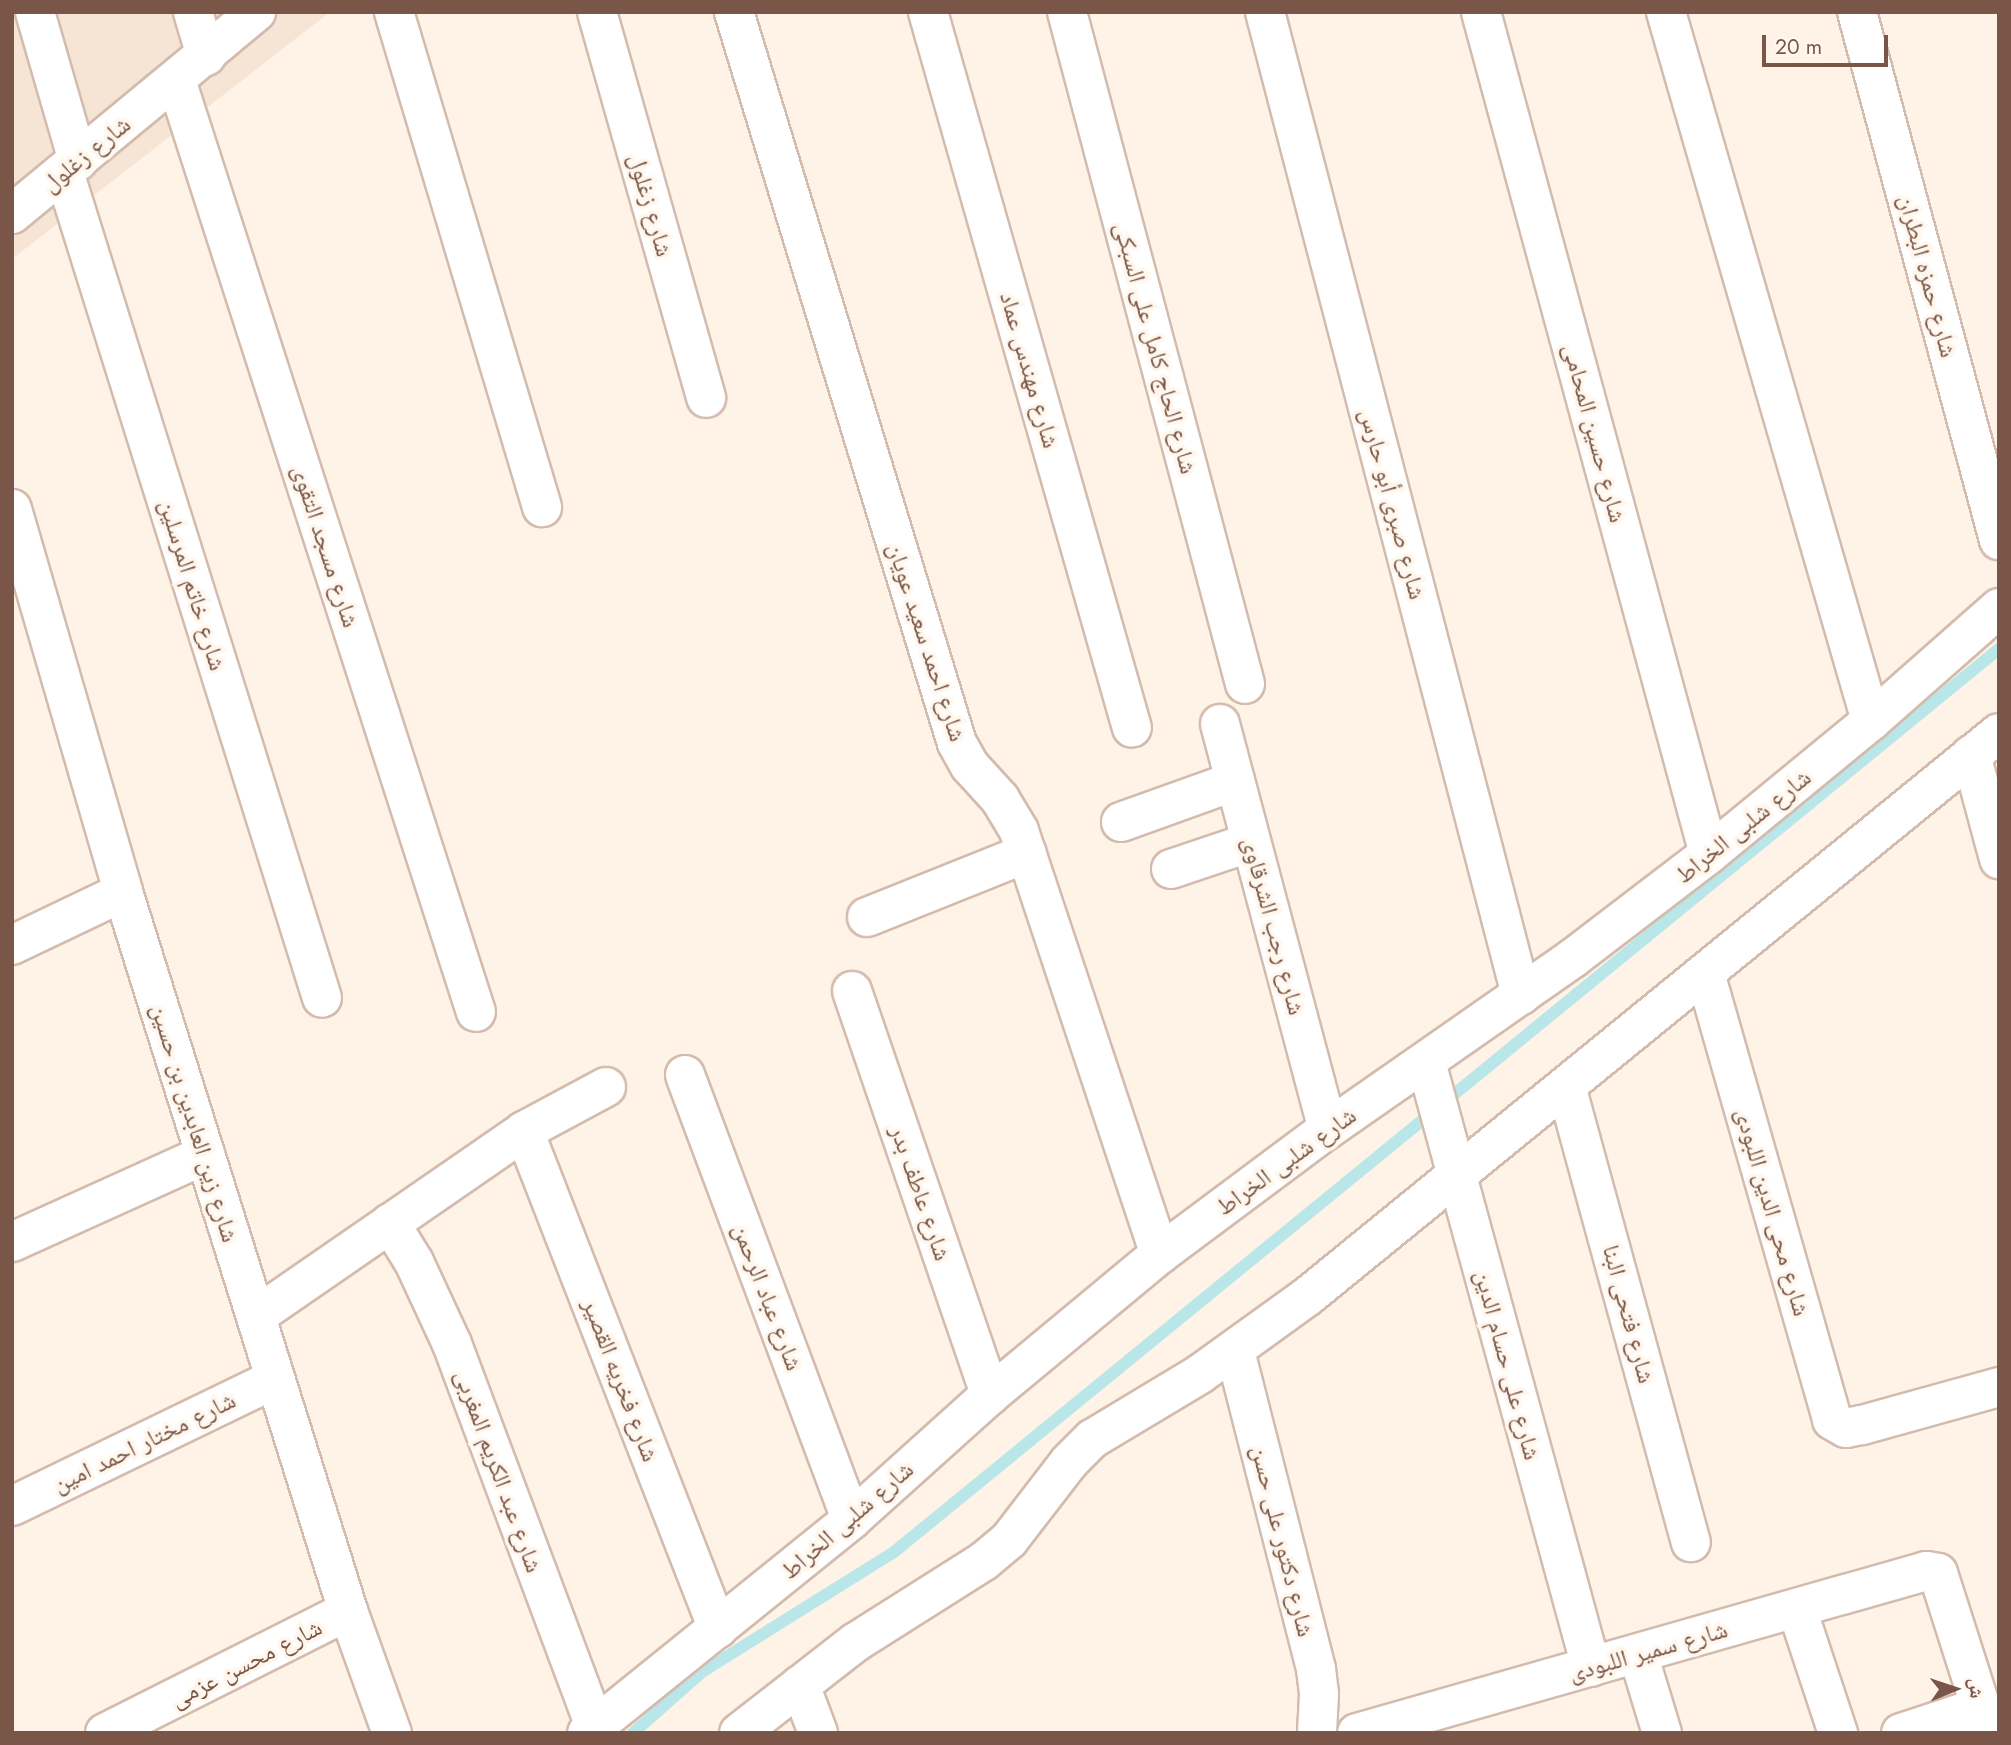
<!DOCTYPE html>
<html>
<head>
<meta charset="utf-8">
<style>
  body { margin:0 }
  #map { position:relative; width:2011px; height:1745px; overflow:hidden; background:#fef3e6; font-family:Jost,"Noto Naskh Arabic",sans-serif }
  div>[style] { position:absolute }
  .residential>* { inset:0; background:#f6e4d4 }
  .stream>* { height:12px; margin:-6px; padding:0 6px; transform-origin:6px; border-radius:6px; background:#b9e6e9 }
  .roads { filter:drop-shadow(2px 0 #d3bbad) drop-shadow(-2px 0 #d3bbad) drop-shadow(0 2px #d3bbad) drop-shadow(0 -2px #d3bbad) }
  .minor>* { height:38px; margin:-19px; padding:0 19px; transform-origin:19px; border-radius:19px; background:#fff }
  span { translate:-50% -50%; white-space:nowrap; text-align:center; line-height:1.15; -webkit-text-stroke:7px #fff7ed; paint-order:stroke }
  .street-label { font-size:24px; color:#795648 }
  .frame { position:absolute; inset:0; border:14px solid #795648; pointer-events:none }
  .north { position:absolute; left:1920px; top:1654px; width:70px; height:70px; -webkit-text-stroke:5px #fff7ed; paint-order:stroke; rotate:88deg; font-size:19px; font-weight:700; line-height:28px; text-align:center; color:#795648 }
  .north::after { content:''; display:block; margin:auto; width:24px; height:32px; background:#795648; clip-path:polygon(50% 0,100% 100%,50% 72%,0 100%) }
  .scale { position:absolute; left:1762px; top:35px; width:126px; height:32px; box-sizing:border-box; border:4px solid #795648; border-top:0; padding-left:9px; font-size:21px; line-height:24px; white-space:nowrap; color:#795648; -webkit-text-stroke:5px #fff7ed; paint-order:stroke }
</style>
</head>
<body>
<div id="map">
  <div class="residential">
    <i style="clip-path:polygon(12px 12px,330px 12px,12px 259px)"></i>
  </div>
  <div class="stream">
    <i style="left:633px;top:1733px;width:92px;rotate:-41.5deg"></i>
    <i style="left:702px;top:1672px;width:226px;rotate:-32deg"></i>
    <i style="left:894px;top:1552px;width:1427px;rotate:-39.26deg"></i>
  </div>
  <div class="roads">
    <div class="minor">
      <i style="left:35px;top:12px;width:155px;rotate:73.9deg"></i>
      <i style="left:193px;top:12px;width:46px;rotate:73.5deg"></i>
      <i style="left:394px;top:12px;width:517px;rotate:73.35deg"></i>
      <i style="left:597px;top:12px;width:401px;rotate:74.2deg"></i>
      <i style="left:734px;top:12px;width:764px;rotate:73.04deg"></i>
      <i style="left:957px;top:743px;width:26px;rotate:61deg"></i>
      <i style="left:970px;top:766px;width:45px;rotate:47.7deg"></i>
      <i style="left:1000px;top:799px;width:37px;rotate:59deg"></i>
      <i style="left:1019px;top:831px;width:446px;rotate:71.6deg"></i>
      <i style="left:928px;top:12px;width:744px;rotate:74.1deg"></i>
      <i style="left:1067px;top:12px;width:695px;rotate:75.16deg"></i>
      <i style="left:1265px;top:12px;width:1016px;rotate:75.4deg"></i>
      <i style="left:1481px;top:12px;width:872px;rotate:74.85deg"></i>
      <i style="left:1666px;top:12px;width:738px;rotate:73.87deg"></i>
      <i style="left:1857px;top:12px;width:547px;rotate:74.95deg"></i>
      <i style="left:176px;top:80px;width:979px;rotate:72.16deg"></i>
      <i style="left:64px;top:172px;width:865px;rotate:72.65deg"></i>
      <i style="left:12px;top:214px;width:317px;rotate:-39.6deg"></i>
      <i style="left:12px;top:509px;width:399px;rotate:73.8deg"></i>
      <i style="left:123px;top:892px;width:753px;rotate:72.62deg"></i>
      <i style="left:348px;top:1611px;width:130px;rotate:70.2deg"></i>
      <i style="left:1220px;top:724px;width:419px;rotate:75.1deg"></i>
      <i style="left:1971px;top:755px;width:108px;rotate:74.9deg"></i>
      <i style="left:1121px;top:822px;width:121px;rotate:-19.8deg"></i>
      <i style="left:1171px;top:869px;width:84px;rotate:-18.6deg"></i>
      <i style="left:867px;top:917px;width:172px;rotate:-21.8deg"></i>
      <i style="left:12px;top:945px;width:123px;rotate:-25.5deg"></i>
      <i style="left:1705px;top:973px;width:465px;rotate:74.1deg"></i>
      <i style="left:1832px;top:1420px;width:16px;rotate:30deg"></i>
      <i style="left:1846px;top:1428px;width:16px;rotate:-11deg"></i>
      <i style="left:1862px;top:1425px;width:142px;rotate:-15.5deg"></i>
      <i style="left:852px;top:991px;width:427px;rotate:71.1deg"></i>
      <i style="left:1426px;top:1062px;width:627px;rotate:74.74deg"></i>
      <i style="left:685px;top:1075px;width:475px;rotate:69.5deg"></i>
      <i style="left:1566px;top:1086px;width:473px;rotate:74.7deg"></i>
      <i style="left:524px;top:1131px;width:534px;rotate:68.72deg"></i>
      <i style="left:390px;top:1223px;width:46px;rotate:58.4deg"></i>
      <i style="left:414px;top:1262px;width:90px;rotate:65.1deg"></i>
      <i style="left:452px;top:1344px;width:408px;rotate:69.5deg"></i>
      <i style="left:12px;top:1242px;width:212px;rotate:-24.3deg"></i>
      <i style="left:256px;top:1316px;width:326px;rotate:-34.6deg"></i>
      <i style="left:524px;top:1131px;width:93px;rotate:-28.2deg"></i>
      <i style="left:1235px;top:1351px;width:328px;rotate:75.7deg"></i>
      <i style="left:1316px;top:1669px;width:25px;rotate:83deg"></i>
      <i style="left:1319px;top:1694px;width:39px;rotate:93deg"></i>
      <i style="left:12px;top:1506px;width:292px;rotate:-25.8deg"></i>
      <i style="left:1797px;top:1609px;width:131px;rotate:71.7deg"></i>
      <i style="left:1638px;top:1654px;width:83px;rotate:73.1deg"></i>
      <i style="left:800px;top:1685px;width:51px;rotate:69.4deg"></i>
      <i style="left:105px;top:1733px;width:272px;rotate:-26.7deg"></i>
      <i style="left:587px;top:1733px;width:339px;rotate:-38.9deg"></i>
      <i style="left:851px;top:1520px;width:187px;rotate:-42deg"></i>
      <i style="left:990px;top:1395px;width:221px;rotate:-39.7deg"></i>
      <i style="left:1160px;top:1254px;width:209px;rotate:-36.7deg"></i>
      <i style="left:1328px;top:1129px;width:299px;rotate:-34.9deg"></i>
      <i style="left:1573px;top:958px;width:171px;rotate:-37.4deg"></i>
      <i style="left:1709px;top:854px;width:210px;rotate:-39.4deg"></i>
      <i style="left:1871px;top:721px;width:171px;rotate:-41.4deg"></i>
      <i style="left:739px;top:1733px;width:148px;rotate:-37.9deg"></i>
      <i style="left:856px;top:1642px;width:151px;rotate:-32.3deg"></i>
      <i style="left:984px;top:1561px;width:33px;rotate:-40deg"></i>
      <i style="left:1009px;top:1540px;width:98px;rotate:-52.4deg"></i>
      <i style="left:1069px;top:1462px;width:33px;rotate:-45deg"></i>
      <i style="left:1092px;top:1439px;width:126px;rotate:-31deg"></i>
      <i style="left:1200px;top:1374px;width:133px;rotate:-35.8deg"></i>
      <i style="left:1308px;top:1296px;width:891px;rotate:-39.17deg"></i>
      <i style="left:1357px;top:1733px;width:592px;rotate:-15.89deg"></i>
      <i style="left:1926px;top:1571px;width:12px;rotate:9deg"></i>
      <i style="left:1938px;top:1573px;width:168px;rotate:72.3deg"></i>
      <i style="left:1901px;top:1733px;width:83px;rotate:-18.2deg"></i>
    </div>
  </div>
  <div class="street-label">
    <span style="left:86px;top:154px;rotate:-39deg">شارع زغلول</span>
    <span style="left:651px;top:205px;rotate:74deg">شارع زغلول</span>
    <span style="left:1928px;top:276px;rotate:75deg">شارع حمزه البطران</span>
    <span style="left:1156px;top:348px;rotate:75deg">شارع الحاج كامل على السبكى</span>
    <span style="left:1030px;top:370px;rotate:74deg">شارع مهندس عماد</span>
    <span style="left:1595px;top:433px;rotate:75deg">شارع حسين المحامى</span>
    <span style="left:1393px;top:504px;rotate:75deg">شارع صبرى أبو حارس</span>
    <span style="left:326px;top:546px;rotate:72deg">شارع مسجد التقوى</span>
    <span style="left:193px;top:585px;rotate:73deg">شارع خاتم المرسلين</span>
    <span style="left:927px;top:642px;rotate:72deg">شارع احمد سعيد عويان</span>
    <span style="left:1743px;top:826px;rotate:-39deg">شارع شلبى الخراط</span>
    <span style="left:1274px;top:926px;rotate:75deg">شارع رجب الشرقاوى</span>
    <span style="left:195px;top:1123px;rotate:73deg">شارع زين العابدين بن حسين</span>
    <span style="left:1286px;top:1161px;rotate:-36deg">شارع شلبى الخراط</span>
    <span style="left:921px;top:1193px;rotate:71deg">شارع عاطف بدر</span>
    <span style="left:1773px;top:1212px;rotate:74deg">شارع محى الدين اللبودى</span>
    <span style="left:768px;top:1297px;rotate:69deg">شارع عباد الرحمن</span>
    <span style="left:1629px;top:1314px;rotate:75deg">شارع فتحى البنا</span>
    <span style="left:1508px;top:1365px;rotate:75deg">شارع على حسام الدين</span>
    <span style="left:621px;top:1380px;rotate:69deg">شارع فخريه القصير</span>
    <span style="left:144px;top:1442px;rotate:-26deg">شارع مختار احمد امين</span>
    <span style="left:499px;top:1471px;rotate:70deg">شارع عبد الكريم المغربى</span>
    <span style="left:847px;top:1520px;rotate:-41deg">شارع شلبى الخراط</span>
    <span style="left:1283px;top:1541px;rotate:76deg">شارع دكتور على حسن</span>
    <span style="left:1648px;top:1651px;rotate:-16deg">شارع سمير اللبودى</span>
    <span style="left:246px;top:1663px;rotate:-27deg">شارع محسن عزمى</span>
  </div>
  <div class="frame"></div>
  <div class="north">ش</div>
  <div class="scale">20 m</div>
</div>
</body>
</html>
